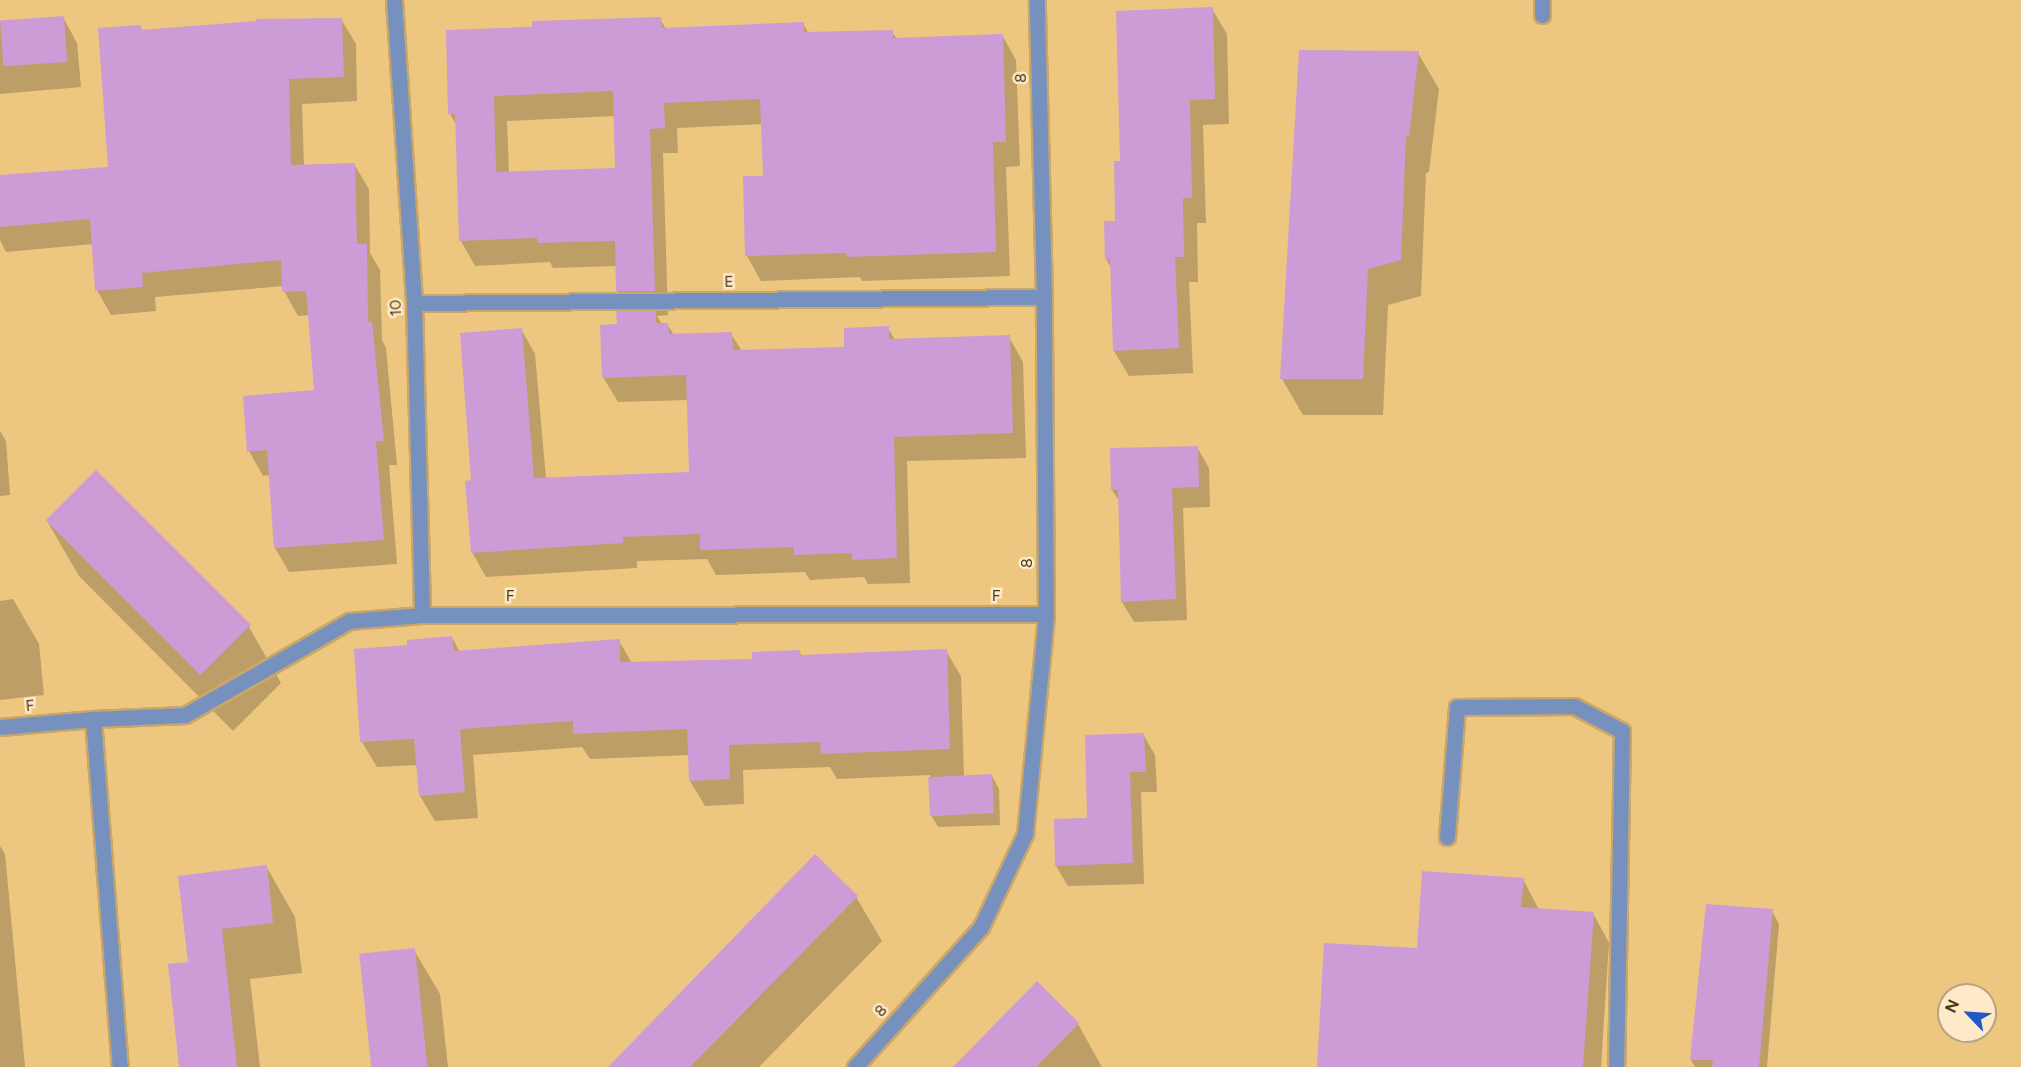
<!DOCTYPE html>
<html>
<head>
<meta charset="utf-8">
<style>
  body { margin:0 }
  #map { position:relative; width:2021px; height:1067px; overflow:hidden; background:#edc680; font-family:Figtree,sans-serif }
  div>[style] { position:absolute }
  .shadow>* { inset:0; background:#0003 }
  .building>* { inset:0; background:#cd9cd6; transform-origin:0 0 }
  .roads { filter:drop-shadow(2px 0 #c9a76a) drop-shadow(-2px 0 #c9a76a) drop-shadow(0 2px #c9a76a) drop-shadow(0 -2px #c9a76a) }
  .minor>* { height:15px; margin:-7.5px; padding:0 7.5px; transform-origin:7.5px; border-radius:7.5px; background:#7791be }
  span { translate:-50% -50%; white-space:nowrap; text-align:center; line-height:1.15; -webkit-text-stroke:5px #feeac8; paint-order:stroke }
  .street-label { font-size:16px; color:#493a1d }
  .north { position:absolute; left:1937px; top:983px; width:60px; height:60px; box-sizing:border-box; background:#feeac8; border:2px solid #b6a484; border-radius:50%; rotate:295deg; font-size:16px; font-weight:700; line-height:24px; text-align:center; color:#493a1d }
  .north::after { content:''; display:block; margin:auto; width:21px; height:27px; background:#1e59c5; clip-path:polygon(50% 0,100% 100%,50% 72%,0 100%) }
</style>
</head>
<body>
<div id="map">
  <div class="shadow">
    <i style="clip-path:polygon(1212px 9px,1227px 34px,1229px 124px,1203px 125px,1206px 223px,1197px 223px,1198px 282px,1189px 282px,1193px 373px,1129px 376px,1114px 351px,1111px 268px,1106px 259px,1117px 222px,1121px 163px)"></i>
    <i style="clip-path:polygon(63px 17px,77px 43px,81px 87px,0 94px,0 23px)"></i>
    <i style="clip-path:polygon(341px 19px,356px 44px,357px 101px,302px 104px,304px 166px,354px 164px,369px 189px,370px 253px,380px 270px,382px 340px,386px 348px,397px 465px,389px 465px,397px 564px,289px 572px,275px 548px,270px 475px,263px 476px,249px 451px,315px 391px,310px 315px,298px 316px,284px 291px,284px 286px,155px 297px,156px 311px,111px 315px,97px 290px,93px 244px,6px 252px,0 240px,0 177px,110px 168px,140px 27px,143px 31px)"></i>
    <i style="clip-path:polygon(evenodd,660px 19px,666px 29px,803px 23px,809px 34px,892px 32px,897px 39px,1002px 35px,1016px 60px,1020px 166px,1006px 167px,1010px 276px,862px 281px,860px 277px,761px 281px,747px 256px,764px 177px,763px 124px,677px 128px,678px 153px,663px 153px,668px 315px,657px 316px,662px 324px,667px 324px,674px 335px,731px 334px,742px 351px,846px 348px,888px 328px,895px 340px,1009px 337px,1023px 362px,1026px 458px,907px 461px,910px 583px,868px 584px,864px 577px,810px 580px,805px 572px,716px 575px,707px 559px,637px 561px,637px 568px,486px 577px,472px 552px,472px 482px,521px 329px,535px 354px,546px 479px,690px 473px,688px 400px,618px 402px,603px 377px,618px 326px,630px 312px,617px 291px,617px 266px,553px 268px,550px 262px,475px 266px,461px 241px,457px 126px,450px 114px,447px 32px,660px 19px,615px 116px,617px 169px,509px 173px,507px 121px,615px 116px)"></i>
    <i style="clip-path:polygon(1418px 53px,1439px 89px,1429px 172px,1426px 173px,1421px 296px,1388px 305px,1383px 415px,1303px 415px,1282px 379px)"></i>
    <i style="clip-path:polygon(0 431px,6px 441px,10px 495px,0 496px)"></i>
    <i style="clip-path:polygon(1197px 447px,1209px 468px,1210px 507px,1183px 508px,1187px 620px,1134px 622px,1122px 602px,1120px 502px,1112px 490px)"></i>
    <i style="clip-path:polygon(96px 473px,249px 627px,281px 683px,233px 731px,79px 576px,47px 521px)"></i>
    <i style="clip-path:polygon(13px 599px,39px 644px,44px 695px,0 700px,0 601px)"></i>
    <i style="clip-path:polygon(452px 638px,460px 652px,619px 641px,632px 663px,754px 661px,799px 651px,802px 656px,946px 651px,961px 676px,964px 777px,992px 776px,999px 789px,1000px 825px,938px 827px,931px 815px,930px 775px,837px 779px,830px 767px,743px 770px,744px 804px,705px 806px,690px 781px,690px 755px,590px 759px,582px 747px,473px 755px,478px 818px,435px 821px,420px 796px,418px 765px,377px 767px,362px 742px,409px 646px)"></i>
    <i style="clip-path:polygon(1143px 734px,1155px 755px,1157px 792px,1141px 792px,1144px 884px,1068px 886px,1056px 866px)"></i>
    <i style="clip-path:polygon(0 846px,5px 854px,25px 1067px,0 1067px)"></i>
    <i style="clip-path:polygon(266px 866px,295px 917px,302px 973px,250px 979px,260px 1067px,180px 1067px,190px 963px)"></i>
    <i style="clip-path:polygon(1523px 879px,1539px 910px,1593px 913px,1609px 943px,1601px 1067px,1319px 1067px,1418px 950px)"></i>
    <i style="clip-path:polygon(856px 897px,882px 941px,759px 1067px,610px 1067px)"></i>
    <i style="clip-path:polygon(1772px 911px,1779px 924px,1767px 1067px,1695px 1067px,1691px 1060px)"></i>
    <i style="clip-path:polygon(414px 950px,440px 994px,448px 1067px,372px 1067px)"></i>
    <i style="clip-path:polygon(1078px 1024px,1102px 1067px,955px 1067px)"></i>
  </div>
  <div class="building">
    <i style="clip-path:polygon(1213px 7px,1215px 99px,1190px 100px,1192px 198px,1183px 198px,1184px 257px,1175px 257px,1179px 348px,1113px 351px,1110px 259px,1105px 260px,1104px 221px,1115px 221px,1114px 161px,1120px 161px,1116px 11px)"></i>
    <i style="left:64px;top:16px;width:46px;height:64px;rotate:86deg"></i>
    <i style="clip-path:polygon(evenodd,661px 17px,662px 28px,804px 22px,804px 32px,893px 30px,893px 38px,1003px 34px,1006px 142px,993px 142px,996px 252px,847px 257px,846px 253px,745px 256px,743px 176px,763px 176px,760px 99px,664px 103px,665px 128px,650px 129px,655px 291px,616px 291px,615px 241px,538px 243px,537px 238px,459px 241px,455px 114px,448px 114px,446px 30px,532px 27px,532px 21px,661px 17px,613px 91px,615px 168px,496px 172px,494px 96px,613px 91px)"></i>
    <i style="clip-path:polygon(342px 18px,344px 77px,289px 79px,291px 165px,355px 163px,357px 244px,367px 244px,368px 322px,372px 322px,384px 441px,376px 441px,384px 540px,274px 548px,267px 450px,247px 452px,243px 396px,314px 390px,306px 291px,282px 292px,281px 260px,142px 273px,143px 287px,95px 291px,90px 219px,0 227px,0 175px,108px 167px,98px 28px,141px 25px,141px 30px,256px 21px,256px 19px)"></i>
    <i style="clip-path:polygon(1299px 50px,1419px 51px,1409px 136px,1406px 137px,1401px 260px,1368px 269px,1363px 379px,1280px 379px)"></i>
    <i style="clip-path:polygon(656px 310px,656px 323px,668px 323px,669px 334px,732px 332px,733px 350px,844px 347px,844px 328px,889px 326px,889px 339px,1010px 335px,1013px 433px,894px 437px,897px 558px,852px 560px,852px 553px,794px 555px,794px 547px,700px 550px,700px 534px,623px 537px,623px 543px,471px 553px,465px 481px,471px 480px,460px 333px,522px 328px,534px 478px,689px 472px,686px 375px,602px 378px,600px 325px,617px 324px,616px 311px)"></i>
    <i style="clip-path:polygon(1198px 446px,1199px 487px,1172px 488px,1176px 599px,1121px 602px,1118px 490px,1111px 490px,1110px 448px)"></i>
    <i style="left:96px;top:470px;width:219px;height:71px;rotate:45deg"></i>
    <i style="clip-path:polygon(452px 636px,454px 651px,620px 639px,620px 662px,752px 659px,752px 652px,800px 650px,800px 655px,947px 649px,950px 749px,821px 754px,820px 742px,729px 745px,730px 779px,689px 781px,687px 729px,573px 734px,573px 721px,460px 729px,465px 792px,419px 796px,414px 739px,360px 742px,354px 649px,407px 645px,407px 640px)"></i>
    <i style="clip-path:polygon(1144px 733px,1146px 772px,1130px 772px,1133px 863px,1055px 866px,1054px 819px,1087px 818px,1085px 735px)"></i>
    <i style="left:992px;top:774px;width:39px;height:64px;rotate:87deg"></i>
    <i style="clip-path:polygon(815px 854px,858px 896px,690px 1067px,608px 1067px)"></i>
    <i style="clip-path:polygon(267px 865px,273px 923px,222px 929px,237px 1067px,179px 1067px,168px 964px,188px 962px,178px 876px)"></i>
    <i style="clip-path:polygon(1422px 871px,1524px 878px,1521px 907px,1594px 912px,1583px 1067px,1317px 1067px,1324px 943px,1417px 948px)"></i>
    <i style="clip-path:polygon(1706px 904px,1773px 909px,1759px 1067px,1712px 1067px,1713px 1060px,1690px 1060px)"></i>
    <i style="left:415px;top:948px;width:120px;height:56px;rotate:84deg"></i>
    <i style="clip-path:polygon(1037px 981px,1079px 1023px,1036px 1067px,953px 1067px)"></i>
  </div>
  <div class="roads">
    <div class="minor">
      <i style="left:394px;top:0;width:304px;rotate:86.2deg"></i>
      <i style="left:414px;top:303px;width:312px;rotate:88.5deg"></i>
      <i style="left:1542px;top:0;width:15px;rotate:90deg"></i>
      <i style="left:414px;top:303px;width:630px;rotate:-0.55deg"></i>
      <i style="left:93px;top:719px;width:349px;rotate:85.6deg"></i>
      <i style="left:0;top:727px;width:93px;rotate:-4.9deg"></i>
      <i style="left:93px;top:719px;width:92px;rotate:-2.5deg"></i>
      <i style="left:185px;top:715px;width:189px;rotate:-29.8deg"></i>
      <i style="left:349px;top:621px;width:73px;rotate:-4.7deg"></i>
      <i style="left:422px;top:615px;width:624px;rotate:-0.09deg"></i>
      <i style="left:1447px;top:837px;width:130px;rotate:-85.6deg"></i>
      <i style="left:1457px;top:707px;width:117px;rotate:-0.5deg"></i>
      <i style="left:1574px;top:706px;width:54px;rotate:27.5deg"></i>
      <i style="left:1622px;top:731px;width:336px;rotate:91deg"></i>
      <i style="left:855px;top:1067px;width:188px;rotate:-48deg"></i>
      <i style="left:981px;top:927px;width:103px;rotate:-64.7deg"></i>
      <i style="left:1025px;top:834px;width:221px;rotate:-84.5deg"></i>
      <i style="left:1046px;top:614px;width:317px;rotate:-90.4deg"></i>
      <i style="left:1044px;top:297px;width:297px;rotate:-91.4deg"></i>
    </div>
  </div>
  <div class="street-label">
    <span style="left:1021px;top:78px;rotate:-91deg">8</span>
    <span style="left:729px;top:282px;rotate:-1deg">E</span>
    <span style="left:396px;top:308px;rotate:-92deg">10</span>
    <span style="left:1027px;top:563px;rotate:-90deg">8</span>
    <span style="left:510px;top:596px">F</span>
    <span style="left:996px;top:596px">F</span>
    <span style="left:30px;top:706px;rotate:-5deg">F</span>
    <span style="left:881px;top:1011px;rotate:-48deg">8</span>
  </div>
  <div class="north">N</div>
</div>
</body>
</html>
